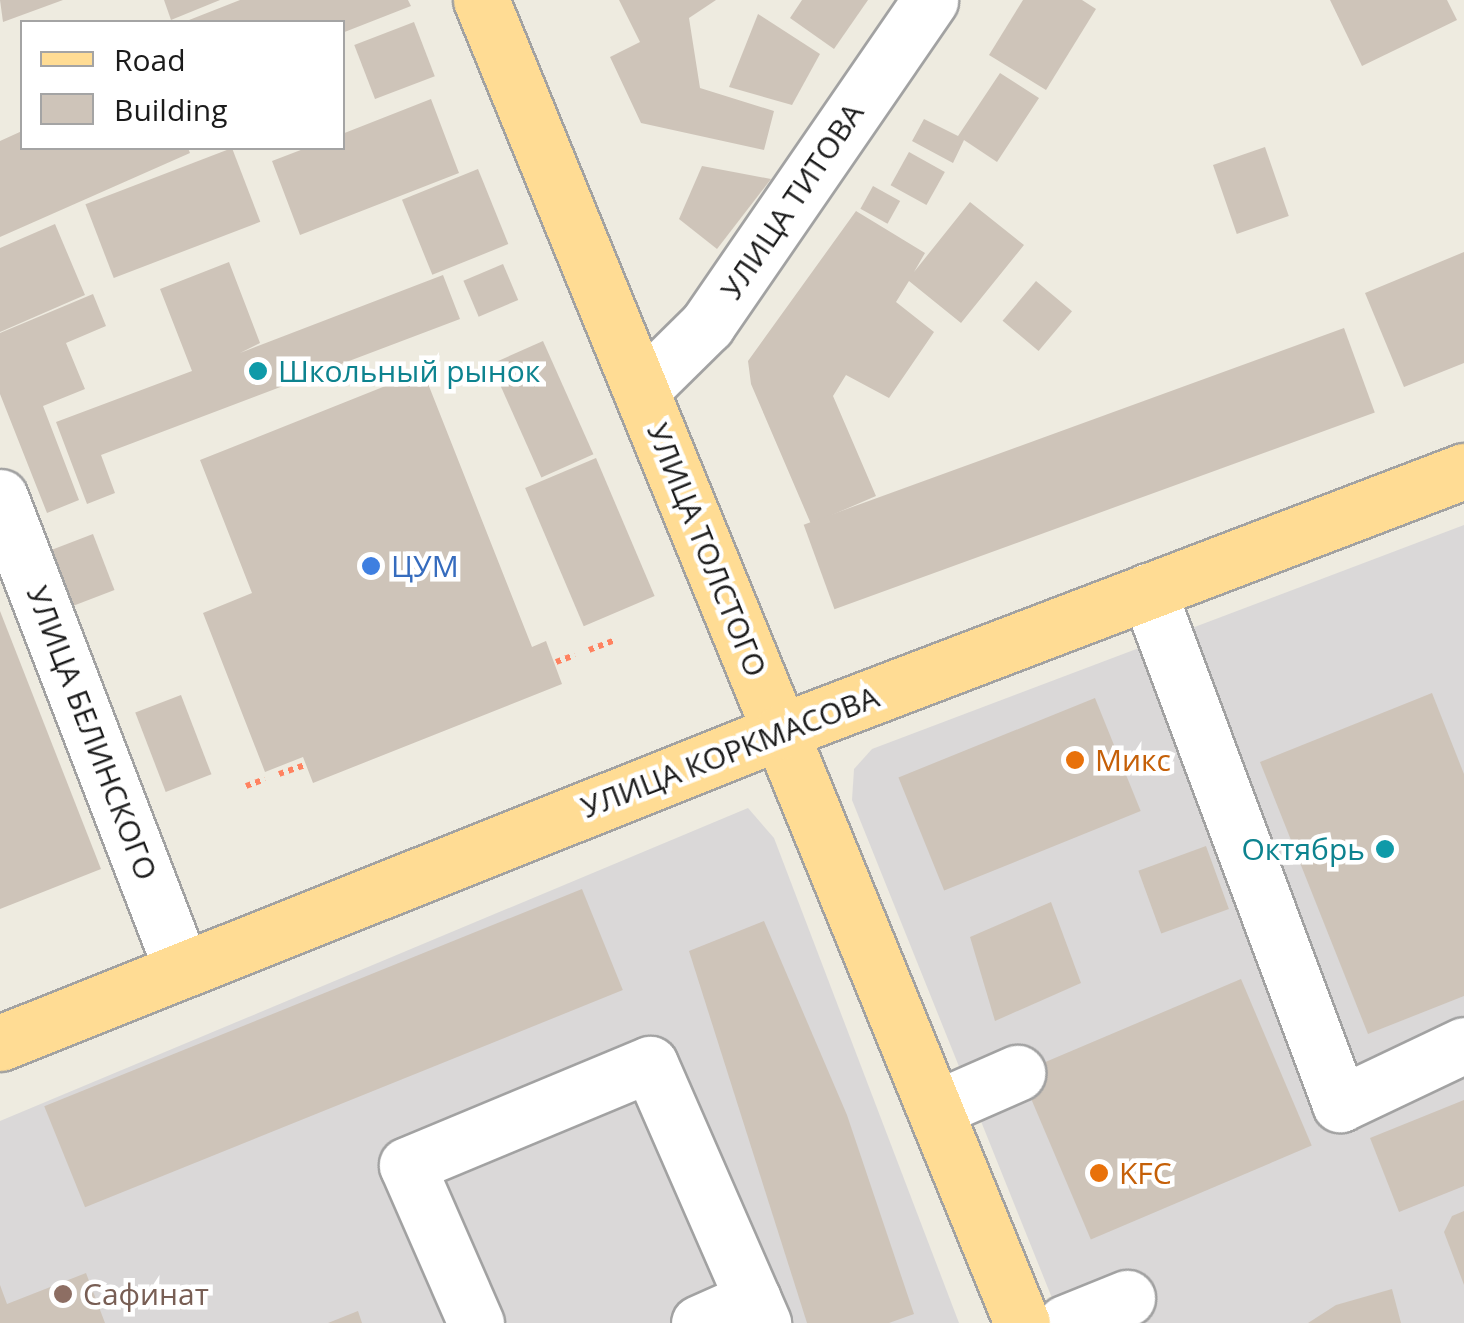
<!DOCTYPE html>
<html>
<head>
<meta charset="utf-8">
<style>
  body { margin:0 }
  #map { position:relative; width:1464px; height:1323px; overflow:hidden; background:#eeebe0; font-family:"Open Sans",sans-serif }
  div>[style] { position:absolute }
  .residential>* { inset:0; background:#dad8d8 }
  .building>* { inset:0; background:#cec4b9; transform-origin:0 0 }
  .path>* { height:6px; margin-top:-3px; transform-origin:0; background:repeating-linear-gradient(90deg,#ff8260 0 5px,transparent 0 10px) }
  .roads { filter:drop-shadow(2px 0 #a2a2a2) drop-shadow(-2px 0 #a2a2a2) drop-shadow(0 2px #a2a2a2) drop-shadow(0 -2px #a2a2a2) }
  .minor>* { height:55px; margin:-27.5px; padding:0 27.5px; transform-origin:27.5px; border-radius:27.5px; background:#fff }
  .major>* { height:55px; margin:-27.5px; padding:0 27.5px; transform-origin:27.5px; border-radius:27.5px; background:#ffdc94 }
  .dots>* { width:28px; height:28px; translate:-50% -50%; box-sizing:border-box; border:5px solid #fff; border-radius:50% }
  span { translate:-50% -50%; white-space:nowrap; text-align:center; line-height:1.15; -webkit-text-stroke:9px #fff; paint-order:stroke }
  .street-label { font-size:30px; color:#1b1b1b }
  .culture-label { font-size:30px; color:#0d838f }
  .left { translate:0 -50%; text-align:left }
  .right { translate:-100% -50%; text-align:right }
  .shop-label { font-size:30px; color:#366cbe }
  .food-label { font-size:30px; color:#c56008 }
  .education-label { font-size:30px; color:#785e54 }
  .legend { position:absolute; left:20px; top:20px; width:325px; height:130px; box-sizing:border-box; background:#fff; border:2px solid #a4a4a4; margin:0; padding:12px 18px; list-style:none; font-size:30px; color:#1b1b1b }
  .legend li { display:flex; align-items:center; gap:20px; height:50px }
  .legend b { width:50px; border:2px solid #a4a4a4 }
</style>
</head>
<body>
<div id="map">
  <div class="residential">
    <i style="clip-path:polygon(1464px 525px,1464px 1323px,1062px 1323px,852px 800px,854px 769px,872px 749px)"></i>
    <i style="clip-path:polygon(748px 808px,774px 838px,959px 1323px,0 1323px,0 1121px)"></i>
  </div>
  <div class="building">
    <i style="clip-path:polygon(0 0,63px 0,3px 22px)"></i>
    <i style="clip-path:polygon(164px 0,220px 0,171px 20px)"></i>
    <i style="clip-path:polygon(240px 0,408px 0,411px 6px,342px 33px,342px 22px,184px 22px)"></i>
    <i style="clip-path:polygon(619px 0,716px 0,689px 18px,700px 88px,774px 111px,764px 150px,641px 123px,610px 57px,640px 42px)"></i>
    <i style="clip-path:polygon(802px 0,868px 0,834px 49px,790px 18px)"></i>
    <i style="clip-path:polygon(1023px 0,1082px 0,1096px 9px,1046px 90px,989px 55px)"></i>
    <i style="clip-path:polygon(1330px 0,1447px 0,1457px 20px,1362px 66px)"></i>
    <i style="clip-path:polygon(758px 14px,820px 54px,792px 105px,729px 87px)"></i>
    <i style="left:414px;top:22px;width:58px;height:64px;rotate:69deg"></i>
    <i style="clip-path:polygon(1000px 73px,1039px 98px,997px 162px,964px 140px,953px 163px,912px 141px,924px 119px,958px 136px)"></i>
    <i style="clip-path:polygon(431px 99px,459px 173px,300px 235px,272px 161px,306px 148px,342px 148px,342px 134px)"></i>
    <i style="clip-path:polygon(22px 131px,22px 148px,188px 148px,190px 153px,0 237px,0 141px)"></i>
    <i style="left:1265px;top:147px;width:73px;height:55px;rotate:71deg"></i>
    <i style="left:232px;top:148px;width:79px;height:157px;rotate:69deg"></i>
    <i style="left:909px;top:152px;width:41px;height:38px;rotate:29deg"></i>
    <i style="clip-path:polygon(702px 166px,771px 179px,717px 249px,679px 219px)"></i>
    <i style="left:478px;top:169px;width:81px;height:82px;rotate:68deg"></i>
    <i style="left:873px;top:186px;width:31px;height:26px;rotate:29deg"></i>
    <i style="clip-path:polygon(970px 202px,1024px 245px,961px 323px,909px 281px,896px 302px,934px 332px,889px 398px,846px 375px,833px 396px,876px 496px,811px 524px,751px 384px,748px 361px,856px 211px,925px 253px,914px 272px)"></i>
    <i style="clip-path:polygon(55px 224px,85px 295px,0 332px,0 248px)"></i>
    <i style="clip-path:polygon(1464px 252px,1464px 363px,1404px 387px,1365px 293px)"></i>
    <i style="clip-path:polygon(229px 262px,260px 343px,240px 353px,443px 275px,460px 319px,101px 455px,115px 493px,87px 504px,56px 422px,192px 371px,160px 289px)"></i>
    <i style="left:503px;top:264px;width:39px;height:43px;rotate:67deg"></i>
    <i style="left:1036px;top:281px;width:47px;height:52px;rotate:40deg"></i>
    <i style="clip-path:polygon(93px 294px,106px 326px,66px 343px,85px 389px,43px 406px,79px 500px,47px 513px,0 394px,0 333px)"></i>
    <i style="left:1344px;top:328px;width:90px;height:575px;rotate:70deg"></i>
    <i style="left:543px;top:341px;width:124px;height:57px;rotate:66deg"></i>
    <i style="clip-path:polygon(423px 371px,532px 647px,546px 641px,562px 684px,313px 783px,303px 757px,265px 772px,203px 613px,252px 593px,200px 460px)"></i>
    <i style="left:596px;top:458px;width:150px;height:77px;rotate:67deg"></i>
    <i style="left:93px;top:534px;width:60px;height:44px;rotate:69deg"></i>
    <i style="clip-path:polygon(0 611px,101px 869px,0 909px)"></i>
    <i style="clip-path:polygon(1432px 693px,1464px 774px,1464px 996px,1368px 1034px,1260px 762px)"></i>
    <i style="left:181px;top:695px;width:85px;height:49px;rotate:69deg"></i>
    <i style="left:1095px;top:698px;width:122px;height:212px;rotate:68deg"></i>
    <i style="left:1206px;top:846px;width:67px;height:72px;rotate:70deg"></i>
    <i style="left:582px;top:889px;width:109px;height:580px;rotate:68deg"></i>
    <i style="clip-path:polygon(1051px 902px,1081px 983px,995px 1021px,970px 937px)"></i>
    <i style="clip-path:polygon(764px 921px,847px 1115px,914px 1314px,889px 1323px,807px 1323px,689px 951px)"></i>
    <i style="left:1241px;top:979px;width:181px;height:240px;rotate:67deg"></i>
    <i style="clip-path:polygon(1464px 1100px,1464px 1186px,1399px 1212px,1370px 1138px)"></i>
    <i style="clip-path:polygon(1464px 1211px,1464px 1285px,1444px 1232px,1452px 1216px)"></i>
    <i style="clip-path:polygon(86px 1273px,105px 1323px,0 1323px,0 1285px,7px 1304px)"></i>
    <i style="clip-path:polygon(1392px 1289px,1401px 1323px,1308px 1323px,1336px 1305px)"></i>
    <i style="clip-path:polygon(358px 1311px,362px 1323px,328px 1323px)"></i>
  </div>
  <div class="path">
    <i style="left:589px;top:650px;width:28px;rotate:-21deg"></i>
    <i style="left:556px;top:662px;width:20px;rotate:-20deg"></i>
    <i style="left:279px;top:774px;width:28px;rotate:-19deg"></i>
    <i style="left:246px;top:786px;width:20px;rotate:-20deg"></i>
  </div>
  <div class="roads">
    <div class="minor">
      <i style="left:641px;top:390px;width:93px;rotate:-44.6deg"></i>
      <i style="left:707px;top:325px;width:394px;rotate:-55.5deg"></i>
      <i style="left:0;top:497px;width:507px;rotate:68.95deg"></i>
      <i style="left:1148px;top:591px;width:548px;rotate:69.48deg"></i>
      <i style="left:1340px;top:1104px;width:137px;rotate:-25.4deg"></i>
      <i style="left:935px;top:1109px;width:90px;rotate:-23.7deg"></i>
      <i style="left:476px;top:1323px;width:172px;rotate:-113.6deg"></i>
      <i style="left:407px;top:1165px;width:263px;rotate:-22.6deg"></i>
      <i style="left:650px;top:1064px;width:283px;rotate:66.4deg"></i>
      <i style="left:699px;top:1323px;width:59px;rotate:-24deg"></i>
      <i style="left:1065px;top:1323px;width:67px;rotate:-22deg"></i>
    </div>
    <div class="major">
      <i style="left:481px;top:0;width:1429px;rotate:67.76deg"></i>
      <i style="left:0;top:1043px;width:842px;rotate:-21.75deg"></i>
      <i style="left:782px;top:731px;width:730px;rotate:-20.87deg"></i>
    </div>
  </div>
  <div class="dots">
    <i style="left:258px;top:371px;background:#0f9aa8"></i>
    <i style="left:371px;top:566px;background:#3f7fe0"></i>
    <i style="left:1075px;top:760px;background:#e8710a"></i>
    <i style="left:1385px;top:849px;background:#0f9aa8"></i>
    <i style="left:1099px;top:1173px;background:#e8710a"></i>
    <i style="left:63px;top:1294px;background:#8d6e63"></i>
  </div>
  <div class="street-label">
    <span style="left:792px;top:201px;rotate:-56deg">УЛИЦА ТИТОВА</span>
    <span style="left:707px;top:550px;rotate:68deg">УЛИЦА ТОЛСТОГО</span>
    <span style="left:92px;top:733px;rotate:69deg">УЛИЦА БЕЛИНСКОГО</span>
    <span style="left:730px;top:752px;rotate:-21deg">УЛИЦА КОРКМАСОВА</span>
  </div>
  <div class="culture-label">
    <span class="left" style="left:278px;top:371px">Школьный рынок</span>
    <span class="right" style="left:1365px;top:849px">Октябрь</span>
  </div>
  <div class="shop-label">
    <span class="left" style="left:391px;top:566px">ЦУМ</span>
  </div>
  <div class="food-label">
    <span class="left" style="left:1095px;top:760px">Микс</span>
    <span class="left" style="left:1119px;top:1173px">KFC</span>
  </div>
  <div class="education-label">
    <span class="left" style="left:83px;top:1294px">Сафинат</span>
  </div>
  <ul class="legend">
  <li><b style="height:12px;background:#ffdc94"></b>Road</li>
  <li><b style="height:28px;background:#cec4b9"></b>Building</li>
  </ul>
</div>
</body>
</html>
